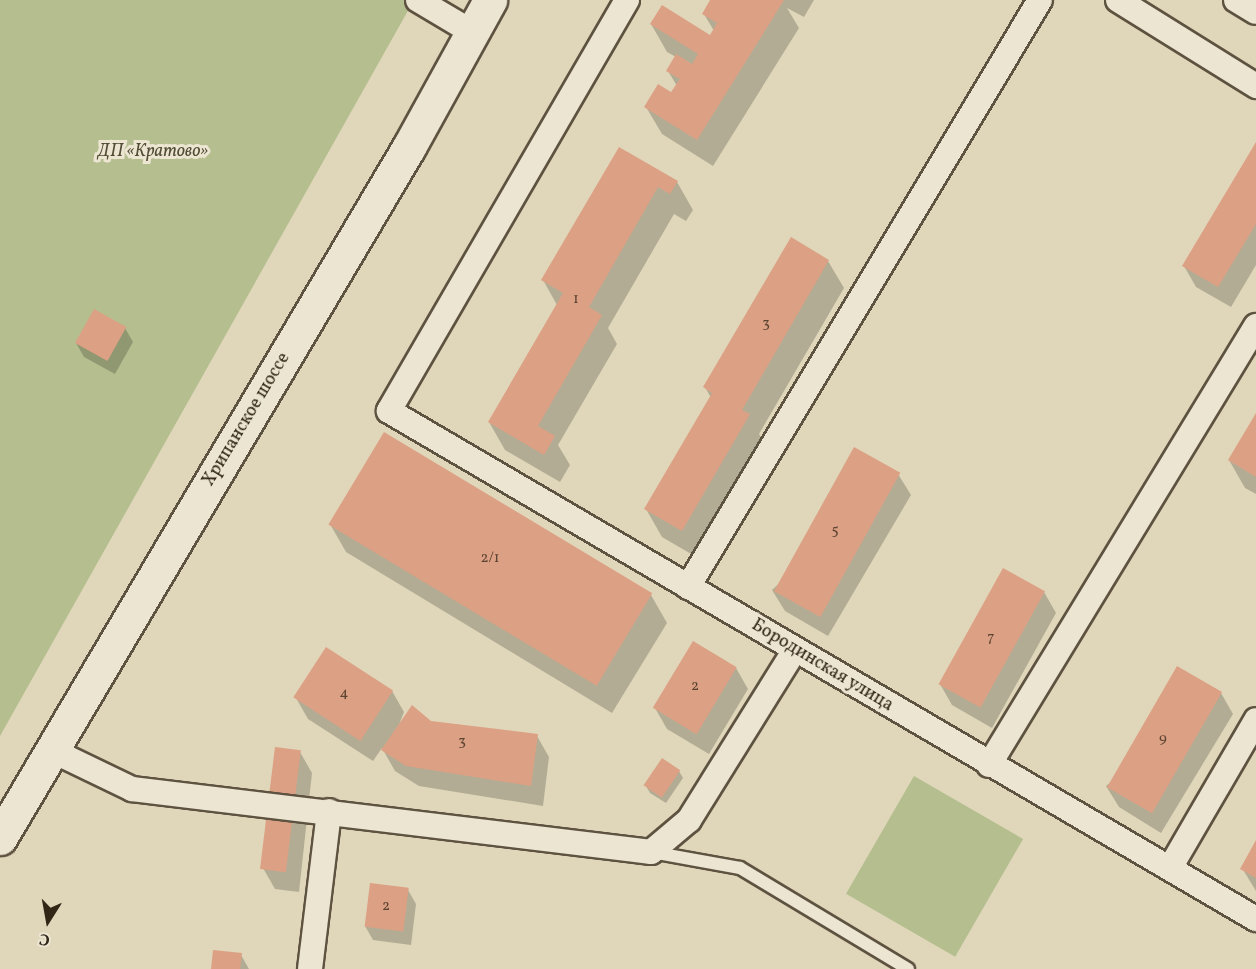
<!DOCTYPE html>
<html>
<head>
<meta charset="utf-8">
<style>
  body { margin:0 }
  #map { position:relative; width:1256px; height:969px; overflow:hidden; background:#e0d7ba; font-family:Vollkorn,serif }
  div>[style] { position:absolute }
  .green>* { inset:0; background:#b4be8f; transform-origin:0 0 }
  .shadow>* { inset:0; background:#0003 }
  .building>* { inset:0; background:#dca084; transform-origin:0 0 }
  .roads { filter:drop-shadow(2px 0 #5e5240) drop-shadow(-2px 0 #5e5240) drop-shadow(0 2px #5e5240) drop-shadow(0 -2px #5e5240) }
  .lane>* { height:12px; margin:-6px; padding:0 6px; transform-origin:6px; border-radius:6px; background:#ebe5d2 }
  .street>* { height:24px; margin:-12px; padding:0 12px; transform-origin:12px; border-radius:12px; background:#ebe5d2 }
  .secondary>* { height:33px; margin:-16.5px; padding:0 16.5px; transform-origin:16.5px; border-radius:16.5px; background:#ebe5d2 }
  span { translate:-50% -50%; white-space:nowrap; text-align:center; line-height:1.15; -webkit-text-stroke:6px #ebe5d2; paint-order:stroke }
  .number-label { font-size:15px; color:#5c4432 }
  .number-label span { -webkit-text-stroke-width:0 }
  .park-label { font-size:18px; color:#524c35; font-style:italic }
  .street-label { font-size:18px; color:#322617 }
  .north { position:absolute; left:18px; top:891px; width:60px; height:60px; -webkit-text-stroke:4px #ebe5d2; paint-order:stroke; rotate:191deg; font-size:16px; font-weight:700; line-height:24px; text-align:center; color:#322617 }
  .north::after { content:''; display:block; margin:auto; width:21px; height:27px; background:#322617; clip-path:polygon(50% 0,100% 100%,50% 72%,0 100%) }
</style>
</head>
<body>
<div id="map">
  <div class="green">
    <i style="clip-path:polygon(0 0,414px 0,0 736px)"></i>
    <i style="left:914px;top:776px;width:126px;height:136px;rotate:30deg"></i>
  </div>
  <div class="shadow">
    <i style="clip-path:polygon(712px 0,814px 0,804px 17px,787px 8px,799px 28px,713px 166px,662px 134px,646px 107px,672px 94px,677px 86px,668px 71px,676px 57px,667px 52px,651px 24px,710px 37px,714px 31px,704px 14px)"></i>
    <i style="clip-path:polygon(1256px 145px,1256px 265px,1231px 307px,1196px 287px,1184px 266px)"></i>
    <i style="clip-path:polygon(619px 149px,677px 182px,693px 210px,686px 221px,674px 214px,608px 328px,617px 344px,558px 445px,570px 465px,560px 482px,505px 450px,489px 422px,557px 305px,543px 280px)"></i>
    <i style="clip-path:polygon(828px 261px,844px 288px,759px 434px,765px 443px,698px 558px,662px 537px,646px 509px,711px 398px,705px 387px)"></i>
    <i style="clip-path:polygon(125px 328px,133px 342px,115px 374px,84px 357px,76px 343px)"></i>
    <i style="clip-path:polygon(1256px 416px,1256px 494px,1245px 488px,1229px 460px)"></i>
    <i style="clip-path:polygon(385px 434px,651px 595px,667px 623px,612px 713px,346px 552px,330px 524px)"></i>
    <i style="clip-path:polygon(898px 474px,911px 495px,828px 636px,785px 611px,772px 590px)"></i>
    <i style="clip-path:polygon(1044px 592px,1056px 613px,992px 728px,952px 705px,940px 684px)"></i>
    <i style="clip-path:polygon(736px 668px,748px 689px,709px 754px,667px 729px,655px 708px)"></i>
    <i style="clip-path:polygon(392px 691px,404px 712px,397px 730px,431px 722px,537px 736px,549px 757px,543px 806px,419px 786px,395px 771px,382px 748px,373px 761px,308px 719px,296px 698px)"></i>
    <i style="clip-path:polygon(1221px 693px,1233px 714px,1161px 833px,1119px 807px,1106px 786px)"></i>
    <i style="clip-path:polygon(300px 752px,312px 773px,299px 892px,275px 889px,263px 868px)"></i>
    <i style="clip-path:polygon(679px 771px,683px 778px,666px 803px,650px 793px,646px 786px)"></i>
    <i style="clip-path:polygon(1256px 843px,1256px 891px,1242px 868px)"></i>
    <i style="clip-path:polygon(408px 890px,416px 904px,411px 945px,373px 940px,365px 926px)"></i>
    <i style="clip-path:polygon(241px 955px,249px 969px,213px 969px)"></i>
  </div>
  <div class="building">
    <i style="clip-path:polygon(710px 0,784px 0,697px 140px,644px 107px,658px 84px,671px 92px,680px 79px,666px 71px,676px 54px,692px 64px,698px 54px,650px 24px,662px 5px,710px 35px,717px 23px,702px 14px)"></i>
    <i style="clip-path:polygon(1256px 142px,1256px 224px,1218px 287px,1182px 266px)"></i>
    <i style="clip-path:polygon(619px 147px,678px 181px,670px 194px,658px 187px,589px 307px,602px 315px,538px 426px,555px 436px,544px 455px,488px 422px,563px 293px,541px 280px)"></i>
    <i style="clip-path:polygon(791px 237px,829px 260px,742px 410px,750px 414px,682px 531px,644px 509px,712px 393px,703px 387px)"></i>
    <i style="left:94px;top:309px;width:37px;height:39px;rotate:29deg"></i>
    <i style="clip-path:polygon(1256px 413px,1256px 477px,1228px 460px)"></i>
    <i style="left:384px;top:432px;width:313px;height:108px;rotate:31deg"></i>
    <i style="left:854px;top:447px;width:53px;height:165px;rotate:29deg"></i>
    <i style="left:1003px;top:568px;width:48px;height:133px;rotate:29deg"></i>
    <i style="left:693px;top:641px;width:51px;height:78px;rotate:31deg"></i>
    <i style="left:326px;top:647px;width:80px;height:60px;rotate:33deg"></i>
    <i style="left:1177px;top:666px;width:52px;height:140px;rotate:30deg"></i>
    <i style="clip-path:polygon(412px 705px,431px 721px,538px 734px,531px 786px,406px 766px,381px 750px)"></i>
    <i style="left:275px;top:747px;width:26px;height:123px;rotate:7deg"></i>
    <i style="left:662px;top:758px;width:22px;height:33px;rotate:34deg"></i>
    <i style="clip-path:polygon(1256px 840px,1256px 878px,1240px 869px)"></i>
    <i style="left:370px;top:883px;width:39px;height:44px;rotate:7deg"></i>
    <i style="clip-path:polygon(213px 950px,242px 953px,240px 969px,211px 969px)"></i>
  </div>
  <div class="roads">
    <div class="lane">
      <i style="left:651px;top:852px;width:90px;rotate:10.2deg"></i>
      <i style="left:740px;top:868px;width:196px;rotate:31deg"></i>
    </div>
    <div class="street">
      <i style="left:418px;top:0;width:63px;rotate:30.7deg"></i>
      <i style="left:627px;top:0;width:475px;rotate:120.1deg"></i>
      <i style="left:389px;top:411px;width:1005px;rotate:30.37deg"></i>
      <i style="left:1118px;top:0;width:163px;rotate:31.9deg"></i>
      <i style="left:1236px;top:0;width:23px;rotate:31deg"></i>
      <i style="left:688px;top:587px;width:684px;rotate:-59.05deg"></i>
      <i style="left:51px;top:750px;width:90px;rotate:25.7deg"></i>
      <i style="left:132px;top:789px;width:523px;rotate:6.92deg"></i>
      <i style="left:651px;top:852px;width:50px;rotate:-40.1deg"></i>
      <i style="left:689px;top:820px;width:200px;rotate:-58.1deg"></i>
      <i style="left:989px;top:765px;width:514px;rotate:-58.69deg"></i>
      <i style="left:1170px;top:868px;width:171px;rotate:-59.8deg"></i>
      <i style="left:310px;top:969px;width:159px;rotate:-83.1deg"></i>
    </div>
    <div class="secondary">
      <i style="left:0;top:838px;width:803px;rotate:-59.38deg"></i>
      <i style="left:409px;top:147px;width:168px;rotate:-61.1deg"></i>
    </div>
  </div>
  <div class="number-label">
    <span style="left:576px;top:300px">1</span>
    <span style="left:766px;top:324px">3</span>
    <span style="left:835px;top:531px">5</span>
    <span style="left:490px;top:559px">2/1</span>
    <span style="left:991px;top:638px">7</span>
    <span style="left:695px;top:687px">2</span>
    <span style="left:344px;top:694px">4</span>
    <span style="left:1163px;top:739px">9</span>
    <span style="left:462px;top:742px">3</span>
    <span style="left:386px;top:907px">2</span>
  </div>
  <div class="park-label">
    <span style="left:153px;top:152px">ДП «Кратово»</span>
  </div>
  <div class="street-label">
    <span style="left:247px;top:420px;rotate:-59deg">Хрипанское шоссе</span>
    <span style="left:822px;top:666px;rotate:31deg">Бородинская улица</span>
  </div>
  <div class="north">С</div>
</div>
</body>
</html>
